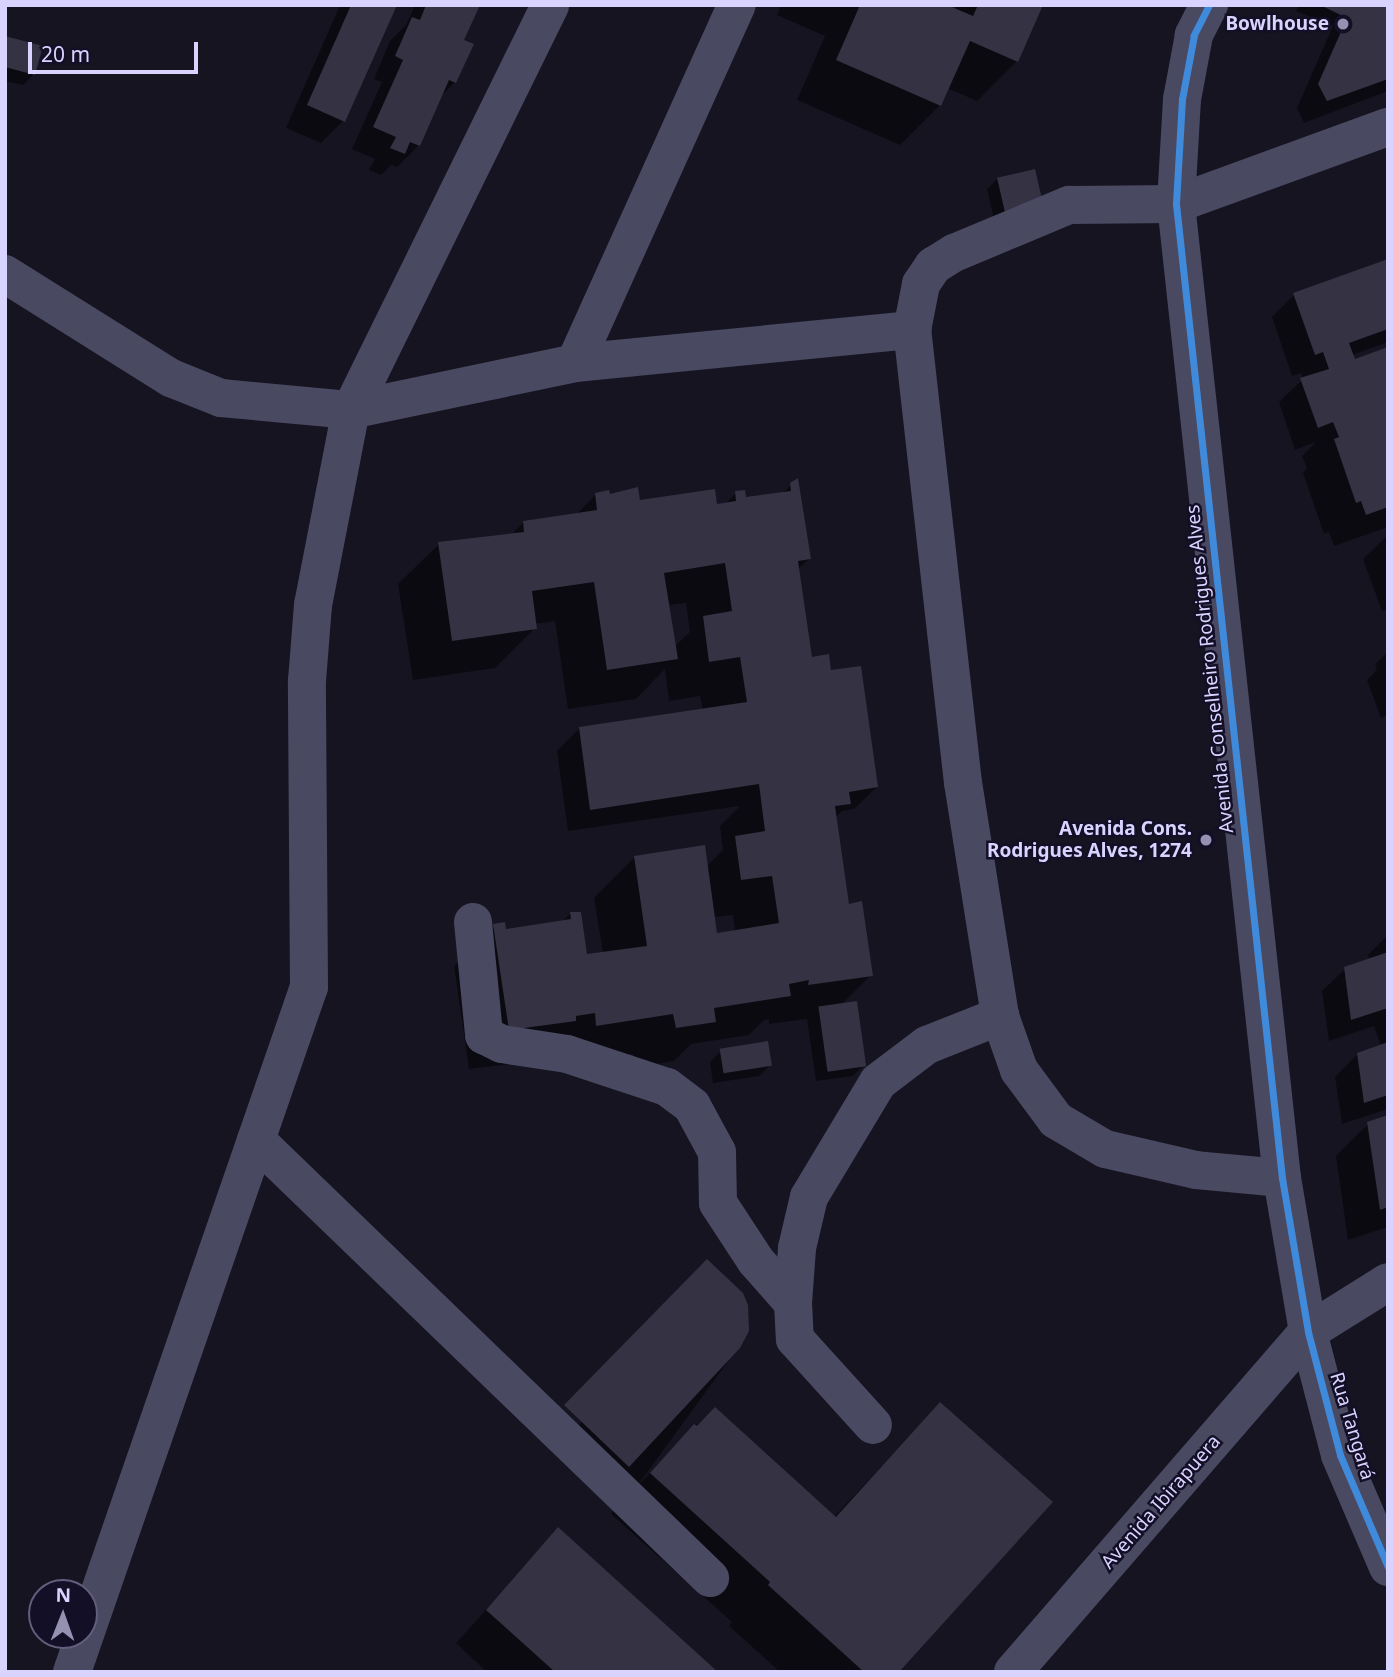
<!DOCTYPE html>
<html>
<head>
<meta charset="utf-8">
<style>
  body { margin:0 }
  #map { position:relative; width:1393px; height:1677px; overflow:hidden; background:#161421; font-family:"Noto Sans",sans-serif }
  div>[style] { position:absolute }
  .shadow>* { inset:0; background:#0007; transform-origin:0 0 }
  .building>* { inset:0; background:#343243; transform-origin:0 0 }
  .minor>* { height:38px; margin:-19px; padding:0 19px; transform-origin:19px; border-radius:19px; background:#4a4962 }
  .cycleway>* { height:7px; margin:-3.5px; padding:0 3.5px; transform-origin:3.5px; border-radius:3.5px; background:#408adc }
  .dots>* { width:19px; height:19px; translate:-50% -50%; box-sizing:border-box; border:4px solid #130f26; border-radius:50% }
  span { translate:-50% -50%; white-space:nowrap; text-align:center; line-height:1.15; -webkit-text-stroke:5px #130f26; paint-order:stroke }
  .poi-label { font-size:19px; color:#d9d4ff; font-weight:700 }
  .right { translate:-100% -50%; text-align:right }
  .street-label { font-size:19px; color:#d9d4ff }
  .frame { position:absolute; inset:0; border:7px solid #d9d4ff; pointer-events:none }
  .north { position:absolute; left:28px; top:1579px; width:70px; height:70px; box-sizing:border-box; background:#130f26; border:2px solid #625e7d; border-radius:50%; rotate:1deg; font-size:19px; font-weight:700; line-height:28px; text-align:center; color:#d9d4ff }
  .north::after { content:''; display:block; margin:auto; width:24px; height:32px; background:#9591b1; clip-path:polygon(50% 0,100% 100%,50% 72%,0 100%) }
  .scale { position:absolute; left:28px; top:42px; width:170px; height:32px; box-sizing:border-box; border:4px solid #d9d4ff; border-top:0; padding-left:9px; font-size:21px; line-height:24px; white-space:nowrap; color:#d9d4ff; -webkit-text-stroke:5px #130f26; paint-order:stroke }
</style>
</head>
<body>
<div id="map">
  <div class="shadow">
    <i style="clip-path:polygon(340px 5px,395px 5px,343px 121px,321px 143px,286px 128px)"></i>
    <i style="clip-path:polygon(415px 5px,478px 5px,461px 41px,455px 82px,440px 97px,419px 145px,397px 167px,391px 165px,381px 175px,369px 170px,375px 159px,352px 149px,382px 82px,374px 79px,390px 41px,406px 25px)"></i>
    <i style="clip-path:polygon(781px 5px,943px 5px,954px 10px,957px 5px,1041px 5px,1017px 61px,977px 101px,947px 88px,940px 105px,900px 145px,797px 100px,825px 36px,777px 15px)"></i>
    <i style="clip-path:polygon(1299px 5px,1388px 5px,1388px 91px,1304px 123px,1297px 108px,1333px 26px,1296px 11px)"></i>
    <i style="clip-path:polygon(5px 38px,34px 74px,23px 85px,5px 81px)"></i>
    <i style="clip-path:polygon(998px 178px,1041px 205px,995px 224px,987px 189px)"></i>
    <i style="clip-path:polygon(1388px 261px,1388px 342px,1352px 355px,1354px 361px,1388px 349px,1388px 527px,1334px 546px,1329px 532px,1324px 534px,1303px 473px,1307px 468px,1302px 456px,1316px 442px,1295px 450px,1279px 402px,1303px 379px,1301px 373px,1292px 376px,1272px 317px,1294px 295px)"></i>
    <i style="clip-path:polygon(evenodd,792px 484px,809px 559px,797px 570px,810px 659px,830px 672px,877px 787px,854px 809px,842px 811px,835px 818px,847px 906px,871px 975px,841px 1005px,864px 1065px,853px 1076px,816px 1081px,807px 1019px,769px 1024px,769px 1019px,764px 1020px,749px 1035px,691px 1044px,674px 1061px,636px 1067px,633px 1054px,556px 1065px,534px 1061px,469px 1069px,454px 966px,494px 926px,505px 931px,562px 922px,570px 914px,585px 956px,603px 953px,594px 898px,634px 858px,706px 867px,723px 850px,720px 826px,740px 806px,568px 831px,557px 751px,580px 728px,703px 710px,700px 696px,669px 701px,665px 669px,636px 699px,568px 709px,555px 621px,535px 624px,535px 628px,495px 668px,413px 680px,398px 584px,439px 544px,511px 535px,524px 522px,576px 515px,596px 494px,638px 502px,715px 506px,724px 505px,736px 493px,745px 499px,782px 494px,792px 484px,686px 603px,690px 632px,674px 647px,668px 605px,686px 603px,792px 484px,733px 915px,735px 932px,715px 935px,713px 917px,733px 915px)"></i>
    <i style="clip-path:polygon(1388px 535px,1388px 609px,1382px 611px,1363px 559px)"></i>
    <i style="clip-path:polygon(1388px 652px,1388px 715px,1381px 718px,1367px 680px,1377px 670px,1375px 664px)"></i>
    <i style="clip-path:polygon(1388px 935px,1388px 1109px,1342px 1124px,1335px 1077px,1358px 1054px,1381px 1046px,1374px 1026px,1329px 1041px,1322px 991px,1345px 969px,1369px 960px,1368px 955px)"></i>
    <i style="clip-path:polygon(721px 1051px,770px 1065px,759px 1076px,713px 1083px,710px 1062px)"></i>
    <i style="clip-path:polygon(1388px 1117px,1388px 1227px,1348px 1240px,1336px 1156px,1368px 1124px)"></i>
    <i style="left:675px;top:1293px;width:83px;height:202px;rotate:36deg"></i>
    <i style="clip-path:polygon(940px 1404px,897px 1672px,780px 1672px,729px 1626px,732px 1622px,611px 1514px,694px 1426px,834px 1517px)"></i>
    <i style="clip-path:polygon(558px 1530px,716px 1672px,487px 1672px,456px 1643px)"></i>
  </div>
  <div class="building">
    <i style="clip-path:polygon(351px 5px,397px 5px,345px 122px,307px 105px)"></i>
    <i style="clip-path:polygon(426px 5px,480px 5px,464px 40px,474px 44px,456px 83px,449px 80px,420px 146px,410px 142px,405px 154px,390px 148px,396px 137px,373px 127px,403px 60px,395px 56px,412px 17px,420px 20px)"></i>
    <i style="clip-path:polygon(860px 5px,947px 5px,973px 16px,978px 5px,1043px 5px,1018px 62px,970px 41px,941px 106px,836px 60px)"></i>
    <i style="clip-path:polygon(1320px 5px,1388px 5px,1388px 79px,1327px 101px,1318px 84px,1347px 18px)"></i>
    <i style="clip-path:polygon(5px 36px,43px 46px,35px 75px,5px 67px)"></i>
    <i style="left:1035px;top:169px;width:37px;height:39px;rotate:77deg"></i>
    <i style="clip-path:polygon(1388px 259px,1388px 329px,1349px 343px,1355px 359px,1388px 347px,1388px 507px,1366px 515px,1361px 501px,1356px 503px,1334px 439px,1339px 437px,1333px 422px,1318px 428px,1300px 378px,1329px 369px,1323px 352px,1315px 355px,1293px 293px)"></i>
    <i style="clip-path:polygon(798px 478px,811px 559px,798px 561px,812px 657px,829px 654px,831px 670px,861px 666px,878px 787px,849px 792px,851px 804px,835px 806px,849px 904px,862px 901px,873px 976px,808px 985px,809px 980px,789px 984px,791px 996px,714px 1008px,716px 1022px,676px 1028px,673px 1014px,596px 1026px,595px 1013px,576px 1016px,576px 1021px,509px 1030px,493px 924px,505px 922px,506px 929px,571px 919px,570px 912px,581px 912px,587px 954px,647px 946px,634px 856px,705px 845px,717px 933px,779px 923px,772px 876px,741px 880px,735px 836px,765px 831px,759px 784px,590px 810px,579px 727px,747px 702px,740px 657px,709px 662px,703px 616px,732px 611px,725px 563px,664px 573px,678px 659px,607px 670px,594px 582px,532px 591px,537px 629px,452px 641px,438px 542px,524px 532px,523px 521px,597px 510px,595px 493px,609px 490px,610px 494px,638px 487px,640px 500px,715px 489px,717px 504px,736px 501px,735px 491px,745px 490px,746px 497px,791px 491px,790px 483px)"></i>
    <i style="clip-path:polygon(1388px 952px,1388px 1008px,1351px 1020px,1344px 967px)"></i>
    <i style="left:857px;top:1001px;width:66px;height:39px;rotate:82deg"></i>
    <i style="left:768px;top:1041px;width:25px;height:49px;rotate:81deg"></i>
    <i style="clip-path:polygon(1388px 1042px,1388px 1095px,1364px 1103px,1357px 1053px)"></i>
    <i style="clip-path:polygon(1388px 1115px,1388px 1207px,1380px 1210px,1367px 1122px)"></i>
    <i style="clip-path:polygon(707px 1259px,743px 1293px,748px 1305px,749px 1331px,740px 1348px,629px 1467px,564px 1405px)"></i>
    <i style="clip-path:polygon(940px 1402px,1053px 1502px,899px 1672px,864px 1672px,768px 1585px,770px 1582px,650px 1473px,694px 1424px,697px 1426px,715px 1407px,836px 1517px)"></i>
    <i style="clip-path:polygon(558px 1527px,718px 1672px,555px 1672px,486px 1610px)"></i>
  </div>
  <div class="minor">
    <i style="left:1209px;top:5px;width:34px;rotate:117deg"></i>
    <i style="left:1194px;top:35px;width:65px;rotate:100.6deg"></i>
    <i style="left:1182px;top:99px;width:105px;rotate:93.3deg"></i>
    <i style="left:1176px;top:204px;width:980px;rotate:83.79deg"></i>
    <i style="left:1282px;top:1178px;width:156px;rotate:80.4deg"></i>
    <i style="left:1308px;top:1332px;width:127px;rotate:75.4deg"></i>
    <i style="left:1340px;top:1455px;width:122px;rotate:66.8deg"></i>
    <i style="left:5px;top:274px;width:196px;rotate:32.1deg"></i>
    <i style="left:171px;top:378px;width:54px;rotate:21.8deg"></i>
    <i style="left:221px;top:398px;width:131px;rotate:5.3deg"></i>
    <i style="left:351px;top:410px;width:229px;rotate:-11.8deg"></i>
    <i style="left:575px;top:363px;width:339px;rotate:-5.6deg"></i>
    <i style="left:575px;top:363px;width:393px;rotate:-65.7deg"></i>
    <i style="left:473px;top:922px;width:114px;rotate:84.4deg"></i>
    <i style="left:484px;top:1035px;width:20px;rotate:27deg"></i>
    <i style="left:502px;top:1044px;width:66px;rotate:8.7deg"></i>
    <i style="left:567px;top:1054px;width:105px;rotate:18.3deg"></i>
    <i style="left:667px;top:1087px;width:31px;rotate:37deg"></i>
    <i style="left:692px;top:1106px;width:52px;rotate:61.5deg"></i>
    <i style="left:717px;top:1152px;width:51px;rotate:88.9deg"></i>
    <i style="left:718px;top:1203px;width:69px;rotate:56.8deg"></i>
    <i style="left:756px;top:1261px;width:56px;rotate:48.6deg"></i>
    <i style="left:793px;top:1303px;width:36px;rotate:87deg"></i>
    <i style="left:795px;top:1339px;width:116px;rotate:47.8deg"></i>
    <i style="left:256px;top:1140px;width:631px;rotate:43.97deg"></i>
    <i style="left:1282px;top:1178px;width:86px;rotate:-174.7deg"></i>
    <i style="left:1196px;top:1170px;width:93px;rotate:-167deg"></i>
    <i style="left:1105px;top:1149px;width:57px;rotate:-149.4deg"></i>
    <i style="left:1056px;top:1120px;width:62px;rotate:-126.5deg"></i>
    <i style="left:1019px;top:1070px;width:57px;rotate:-109.4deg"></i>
    <i style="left:1000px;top:1016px;width:236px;rotate:-99deg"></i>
    <i style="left:963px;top:783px;width:456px;rotate:-96.4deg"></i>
    <i style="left:912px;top:330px;width:47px;rotate:-78.9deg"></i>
    <i style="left:921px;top:284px;width:22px;rotate:-56deg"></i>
    <i style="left:933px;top:266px;width:25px;rotate:-32deg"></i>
    <i style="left:954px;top:253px;width:125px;rotate:-22.7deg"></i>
    <i style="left:1069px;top:205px;width:107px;rotate:-0.5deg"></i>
    <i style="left:1176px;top:204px;width:226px;rotate:-20deg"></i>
    <i style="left:793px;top:1303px;width:55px;rotate:-85.8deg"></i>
    <i style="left:797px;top:1248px;width:52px;rotate:-76.8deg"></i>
    <i style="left:809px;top:1197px;width:134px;rotate:-59deg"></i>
    <i style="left:878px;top:1082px;width:61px;rotate:-37.1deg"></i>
    <i style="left:927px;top:1045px;width:79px;rotate:-21.7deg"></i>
    <i style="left:72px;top:1672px;width:725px;rotate:-70.92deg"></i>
    <i style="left:309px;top:987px;width:306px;rotate:-90.4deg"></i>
    <i style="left:307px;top:681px;width:76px;rotate:-85.5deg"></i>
    <i style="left:313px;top:605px;width:199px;rotate:-79deg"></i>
    <i style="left:351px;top:410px;width:451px;rotate:-63.8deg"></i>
    <i style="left:1013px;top:1672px;width:450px;rotate:-49.1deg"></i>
    <i style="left:1308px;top:1332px;width:94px;rotate:-32deg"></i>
  </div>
  <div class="cycleway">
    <i style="left:1209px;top:5px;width:34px;rotate:117deg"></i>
    <i style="left:1194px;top:35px;width:65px;rotate:100.6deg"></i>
    <i style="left:1182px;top:99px;width:105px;rotate:93.3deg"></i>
    <i style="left:1176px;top:204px;width:980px;rotate:83.79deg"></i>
    <i style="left:1282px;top:1178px;width:156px;rotate:80.4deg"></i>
    <i style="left:1308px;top:1332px;width:127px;rotate:75.4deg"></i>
    <i style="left:1340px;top:1455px;width:122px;rotate:66.8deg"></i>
  </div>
  <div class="dots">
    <i style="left:1343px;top:24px;background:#9591b1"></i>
    <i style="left:1206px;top:840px;background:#9591b1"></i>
  </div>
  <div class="poi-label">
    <span class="right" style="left:1329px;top:24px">Bowlhouse</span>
    <span class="right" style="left:1192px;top:840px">Avenida Cons.<br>Rodrigues Alves, 1274</span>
  </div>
  <div class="street-label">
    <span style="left:1210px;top:669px;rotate:-96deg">Avenida Conselheiro Rodrigues Alves</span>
    <span style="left:1352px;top:1426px;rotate:73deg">Rua Tangará</span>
    <span style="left:1161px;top:1502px;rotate:-49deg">Avenida Ibirapuera</span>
  </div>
  <div class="frame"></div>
  <div class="north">N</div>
  <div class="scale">20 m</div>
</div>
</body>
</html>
